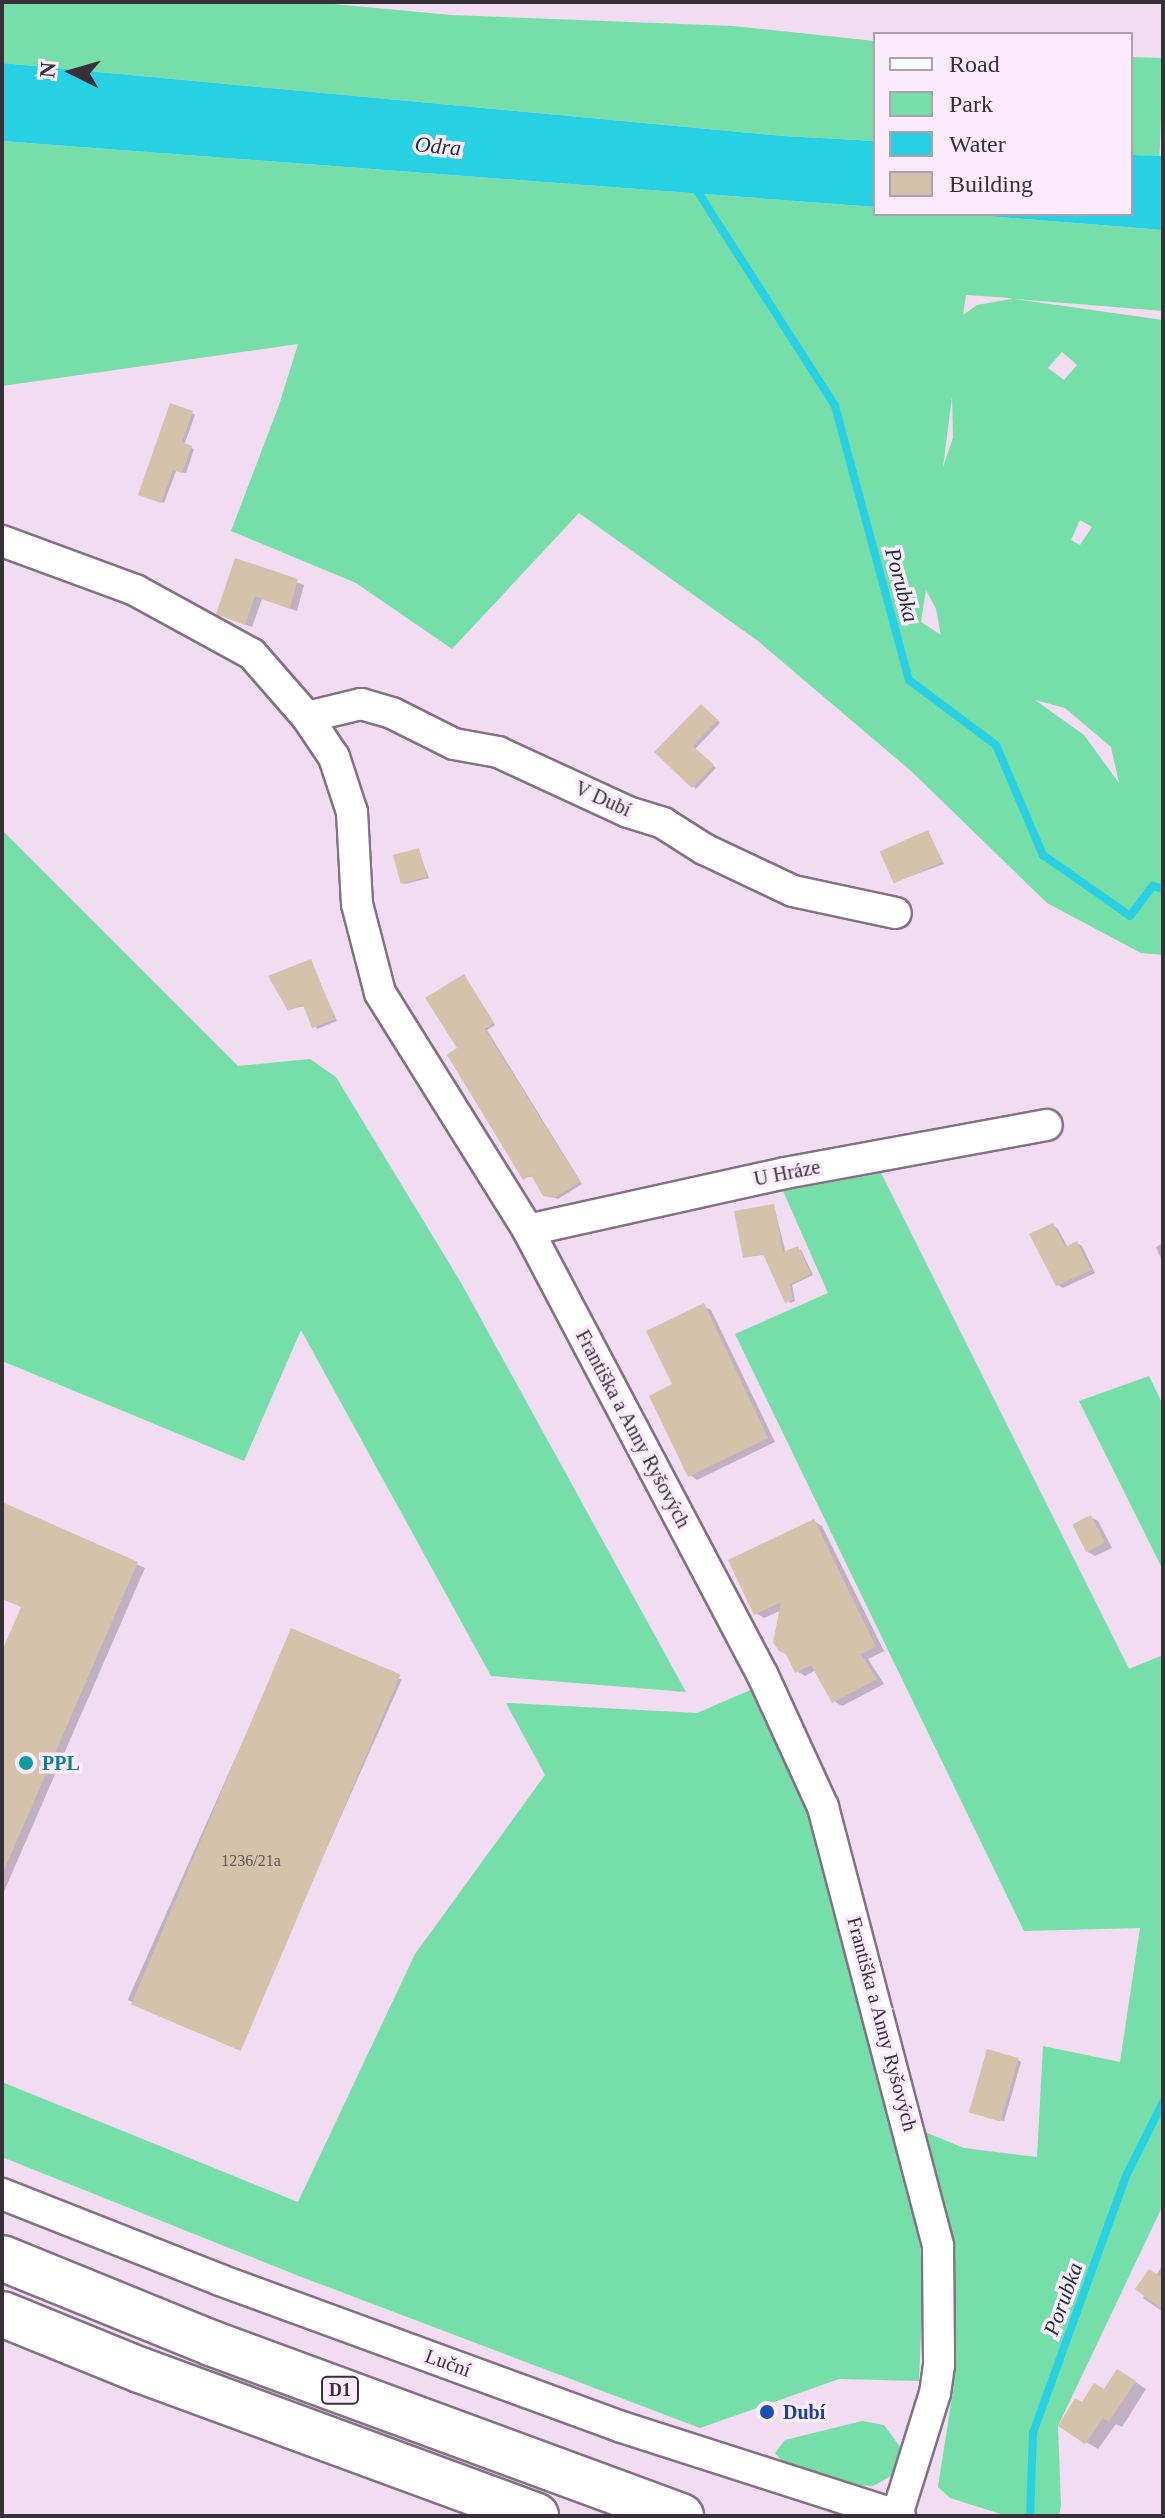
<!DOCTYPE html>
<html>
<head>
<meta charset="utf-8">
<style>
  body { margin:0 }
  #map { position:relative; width:1165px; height:2518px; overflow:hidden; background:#f1dcf2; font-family:"Times New Roman",serif }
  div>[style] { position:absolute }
  .green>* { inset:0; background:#76dea9; transform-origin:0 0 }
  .water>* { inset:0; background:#27d0e3 }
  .shadow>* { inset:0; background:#0003; transform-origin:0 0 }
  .stream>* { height:8px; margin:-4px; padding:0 4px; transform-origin:4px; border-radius:4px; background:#27d0e3 }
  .building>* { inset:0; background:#d4c2aa; transform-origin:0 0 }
  .roads { filter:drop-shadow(2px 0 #847186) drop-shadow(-2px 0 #847186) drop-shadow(0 2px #847186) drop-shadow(0 -2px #847186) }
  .minor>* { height:30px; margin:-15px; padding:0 15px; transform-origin:15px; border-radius:15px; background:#fff }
  .motorway>* { height:44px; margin:-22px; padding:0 22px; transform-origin:22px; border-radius:22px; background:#fff }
  .dots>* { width:22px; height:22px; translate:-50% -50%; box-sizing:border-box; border:4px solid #fceafd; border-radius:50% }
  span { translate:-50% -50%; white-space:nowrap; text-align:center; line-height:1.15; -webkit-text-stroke:7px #fceafd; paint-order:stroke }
  .number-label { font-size:16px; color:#5f5455 }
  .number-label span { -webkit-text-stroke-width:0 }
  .shield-label span { padding:2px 6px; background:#fceafd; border:2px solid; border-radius:6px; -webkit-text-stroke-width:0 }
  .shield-label { font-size:18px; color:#383039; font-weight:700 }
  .street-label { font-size:20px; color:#383039 }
  .culture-label { font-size:20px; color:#0d838f; font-weight:700 }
  .left { translate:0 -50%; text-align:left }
  .transit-label { font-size:20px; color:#164399; font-weight:700 }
  .water-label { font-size:22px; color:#193236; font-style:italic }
  .frame { position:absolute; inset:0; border:4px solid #383039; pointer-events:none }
  .legend { position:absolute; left:873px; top:32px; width:260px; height:184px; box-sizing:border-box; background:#fceafd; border:2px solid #aea0af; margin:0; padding:10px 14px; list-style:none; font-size:24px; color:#383039 }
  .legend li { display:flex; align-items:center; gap:16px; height:40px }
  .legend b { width:40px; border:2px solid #aea0af }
  .north { position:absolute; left:32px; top:32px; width:80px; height:80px; -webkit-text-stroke:6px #fceafd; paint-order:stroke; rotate:275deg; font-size:22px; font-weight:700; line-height:32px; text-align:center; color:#383039 }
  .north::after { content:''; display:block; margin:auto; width:28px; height:36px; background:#383039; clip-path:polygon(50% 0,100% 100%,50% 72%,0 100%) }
</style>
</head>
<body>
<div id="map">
  <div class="green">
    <i style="clip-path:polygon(2px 2px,312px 2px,451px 15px,733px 26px,875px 41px,875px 141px,784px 136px,2px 63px)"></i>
    <i style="left:1131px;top:57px;width:32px;height:98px;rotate:2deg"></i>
    <i style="clip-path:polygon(evenodd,2px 141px,875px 207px,875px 214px,961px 214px,1163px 230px,1163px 311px,1015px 299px,1163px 320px,1163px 955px,1141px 953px,1047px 903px,911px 771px,758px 641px,579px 513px,452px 649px,356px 583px,231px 531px,279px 405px,298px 344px,2px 386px,2px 141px,966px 295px,1011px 298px,1012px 299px,977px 305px,963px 315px,966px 295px,2px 141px,1062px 352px,1077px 365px,1064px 380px,1048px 368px,1062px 352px,2px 141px,952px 396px,953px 438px,943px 467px,952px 397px,952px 396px,2px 141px,1080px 520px,1092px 527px,1080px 545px,1071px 540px,1080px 520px,2px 141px,926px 590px,936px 609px,941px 635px,921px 622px,926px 590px,2px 141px,1035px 700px,1065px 708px,1111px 747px,1119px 783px,1084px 735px,1035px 700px)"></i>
    <i style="clip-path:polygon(2px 830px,238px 1066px,310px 1059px,336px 1077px,460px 1281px,686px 1692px,491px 1676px,301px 1330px,244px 1461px,2px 1361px)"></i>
    <i style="clip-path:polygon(881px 1173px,1129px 1669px,1163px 1655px,1163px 2205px,1058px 2426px,1061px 2505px,1059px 2516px,1007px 2516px,950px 2498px,938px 2487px,954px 2384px,955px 2260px,925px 2132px,964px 2148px,1037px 2157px,1043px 2046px,1120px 2062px,1140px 1928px,1024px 1931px,735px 1334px,828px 1293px,783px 1191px)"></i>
    <i style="clip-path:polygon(1149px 1376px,1163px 1405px,1163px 1570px,1079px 1401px)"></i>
    <i style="clip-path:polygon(755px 1688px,821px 1827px,905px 2158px,920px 2242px,923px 2283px,919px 2381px,839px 2379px,700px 2428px,299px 2276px,2px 2157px,2px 2082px,298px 2202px,415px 1954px,545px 1775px,506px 1703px,697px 1713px)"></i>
    <i style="clip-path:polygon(862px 2421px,884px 2425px,901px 2448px,898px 2466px,891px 2476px,873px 2486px,854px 2485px,783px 2462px,775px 2453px,785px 2440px)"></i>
  </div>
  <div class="water">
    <i style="clip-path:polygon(2px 63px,784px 136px,875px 141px,875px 207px,2px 141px)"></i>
    <i style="clip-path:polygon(1131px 155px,1163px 156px,1163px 230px,961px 214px,1131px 214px)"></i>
  </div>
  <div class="shadow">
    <i style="clip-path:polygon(192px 413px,195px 415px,184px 445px,194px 449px,186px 473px,176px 471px,164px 503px,143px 495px)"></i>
    <i style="clip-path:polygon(236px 560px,304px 585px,297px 611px,262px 599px,252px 627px,225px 617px)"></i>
    <i style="clip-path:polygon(704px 708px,720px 723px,695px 749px,716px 768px,696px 789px,657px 752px)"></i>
    <i style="clip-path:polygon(928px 832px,944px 864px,894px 882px)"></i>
    <i style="clip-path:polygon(418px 850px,429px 878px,405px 884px,402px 883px)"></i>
    <i style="clip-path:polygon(310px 961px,337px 1021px,317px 1029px,306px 1006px,289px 1009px)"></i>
    <i style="clip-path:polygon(464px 977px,495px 1025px,487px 1030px,582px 1184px,558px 1199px,549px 1196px,534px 1176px,524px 1178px,460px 1049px)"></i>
    <i style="clip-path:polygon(774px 1206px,786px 1254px,801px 1250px,813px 1275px,792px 1285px,795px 1301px,790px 1303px,765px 1255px,745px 1257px)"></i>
    <i style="clip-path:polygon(1053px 1225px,1058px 1229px,1068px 1248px,1077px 1243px,1082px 1246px,1095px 1273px,1063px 1288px,1058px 1285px)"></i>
    <i style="clip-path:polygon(1163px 1243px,1163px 1263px,1156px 1247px)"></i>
    <i style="clip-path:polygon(703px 1306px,711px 1310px,775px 1442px,697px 1480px,690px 1475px)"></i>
    <i style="clip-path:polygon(2px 1505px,145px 1568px,2px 1896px,2px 1656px,23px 1607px,2px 1598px)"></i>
    <i style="clip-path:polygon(1091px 1517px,1098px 1521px,1112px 1548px,1095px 1556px,1088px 1552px)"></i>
    <i style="clip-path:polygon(814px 1521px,822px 1526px,884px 1651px,868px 1659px,884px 1684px,842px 1706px,834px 1701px,816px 1670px,805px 1676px,797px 1671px,782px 1610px,764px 1618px,756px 1613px)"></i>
    <i style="left:292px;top:1631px;width:120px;height:404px;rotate:24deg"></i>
    <i style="clip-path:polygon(1018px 2060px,1021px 2062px,1004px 2121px,974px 2113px)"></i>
    <i style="clip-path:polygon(1163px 2264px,1163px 2312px,1143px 2298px)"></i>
    <i style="clip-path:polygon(1129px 2378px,1146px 2389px,1122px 2427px,1116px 2424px,1098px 2449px,1060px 2426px,1082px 2405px)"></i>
  </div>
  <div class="stream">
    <i style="left:694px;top:186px;width:261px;rotate:57.3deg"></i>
    <i style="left:835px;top:406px;width:284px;rotate:74.9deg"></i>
    <i style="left:909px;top:680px;width:109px;rotate:36.8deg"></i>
    <i style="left:996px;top:745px;width:120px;rotate:66.9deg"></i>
    <i style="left:1043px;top:855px;width:106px;rotate:35deg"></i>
    <i style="left:1130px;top:916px;width:38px;rotate:-53deg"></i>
    <i style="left:1153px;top:886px;width:10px;rotate:17deg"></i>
    <i style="left:1030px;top:2516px;width:83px;rotate:-87.9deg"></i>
    <i style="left:1033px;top:2433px;width:273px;rotate:-70.1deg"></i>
    <i style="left:1126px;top:2176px;width:83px;rotate:-63.4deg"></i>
  </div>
  <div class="building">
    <i style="clip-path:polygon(170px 403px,193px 411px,182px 442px,192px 446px,182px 473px,173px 470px,161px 503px,138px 495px)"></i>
    <i style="clip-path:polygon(235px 558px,298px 579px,290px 609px,255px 596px,245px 625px,216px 614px)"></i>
    <i style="clip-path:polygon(701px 704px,718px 720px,693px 746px,714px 765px,692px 788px,654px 752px)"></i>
    <i style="left:928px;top:830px;width:35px;height:53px;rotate:66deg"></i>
    <i style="left:419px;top:848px;width:30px;height:27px;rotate:75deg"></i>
    <i style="clip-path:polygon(311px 959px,335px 1019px,312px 1028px,303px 1005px,288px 1011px,268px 976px)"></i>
    <i style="clip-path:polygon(464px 974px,494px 1023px,485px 1029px,580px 1182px,554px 1198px,543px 1196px,531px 1175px,523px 1180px,447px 1055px,457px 1048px,425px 998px)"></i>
    <i style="clip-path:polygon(774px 1204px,783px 1252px,798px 1246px,811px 1274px,790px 1284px,793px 1300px,785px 1303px,763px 1254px,743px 1258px,734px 1211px)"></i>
    <i style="clip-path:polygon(1053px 1223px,1065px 1247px,1077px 1241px,1091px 1270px,1056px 1286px,1029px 1234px)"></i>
    <i style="clip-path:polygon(704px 1303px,768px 1438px,688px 1477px,649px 1396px,672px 1384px,646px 1331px)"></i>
    <i style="clip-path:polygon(2px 1502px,138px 1562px,2px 1875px,2px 1651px,21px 1607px,2px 1599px)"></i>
    <i style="left:1091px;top:1515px;width:31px;height:21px;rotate:63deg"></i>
    <i style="clip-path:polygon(814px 1519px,876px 1647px,861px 1654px,877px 1679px,832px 1703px,811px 1665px,795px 1673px,786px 1654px,779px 1651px,773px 1642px,781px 1602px,754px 1615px,728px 1560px)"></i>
    <i style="left:291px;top:1628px;width:119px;height:409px;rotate:23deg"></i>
    <i style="left:987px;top:2049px;width:33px;height:66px;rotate:16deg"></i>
    <i style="clip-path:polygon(1149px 2269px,1163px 2278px,1163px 2310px,1135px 2289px)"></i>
    <i style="clip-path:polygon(1117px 2369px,1136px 2381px,1109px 2422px,1103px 2418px,1085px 2444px,1058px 2426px,1075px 2398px,1082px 2402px,1094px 2383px,1104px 2389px)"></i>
  </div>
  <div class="roads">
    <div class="minor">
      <i style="left:2px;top:541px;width:142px;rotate:20.2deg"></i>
      <i style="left:135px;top:590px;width:133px;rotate:28.7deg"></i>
      <i style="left:252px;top:654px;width:84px;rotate:48.9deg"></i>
      <i style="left:307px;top:717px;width:48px;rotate:56deg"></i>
      <i style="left:334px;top:757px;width:58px;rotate:71.9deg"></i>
      <i style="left:352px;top:812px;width:92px;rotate:86.9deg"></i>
      <i style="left:357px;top:904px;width:92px;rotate:75.5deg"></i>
      <i style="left:380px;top:993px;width:279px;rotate:58deg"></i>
      <i style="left:528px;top:1230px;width:504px;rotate:62.21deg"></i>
      <i style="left:763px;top:1676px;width:144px;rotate:65.4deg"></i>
      <i style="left:823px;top:1807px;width:453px;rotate:75.3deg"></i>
      <i style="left:938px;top:2245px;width:120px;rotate:89.5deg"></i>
      <i style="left:939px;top:2365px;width:28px;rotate:98deg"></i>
      <i style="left:935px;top:2393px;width:128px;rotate:107.3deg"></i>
      <i style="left:307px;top:717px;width:56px;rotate:-13.5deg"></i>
      <i style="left:361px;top:704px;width:32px;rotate:16deg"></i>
      <i style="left:392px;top:713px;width:69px;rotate:26.6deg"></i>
      <i style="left:454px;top:744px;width:45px;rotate:10.3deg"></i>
      <i style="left:498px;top:752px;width:143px;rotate:24.8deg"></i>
      <i style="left:628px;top:812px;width:37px;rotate:17deg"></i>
      <i style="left:663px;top:823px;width:49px;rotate:32.4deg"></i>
      <i style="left:704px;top:849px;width:98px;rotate:25.3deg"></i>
      <i style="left:793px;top:891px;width:105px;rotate:12.1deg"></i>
      <i style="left:528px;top:1230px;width:263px;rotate:-12.5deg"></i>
      <i style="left:785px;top:1173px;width:266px;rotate:-10.4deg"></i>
      <i style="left:2px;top:2194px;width:234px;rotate:21.5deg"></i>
      <i style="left:220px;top:2280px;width:428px;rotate:20.1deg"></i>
      <i style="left:622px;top:2427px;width:292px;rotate:17.8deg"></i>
    </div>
    <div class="motorway">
      <i style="left:2px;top:2258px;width:226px;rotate:22.1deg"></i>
      <i style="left:211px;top:2343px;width:501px;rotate:20.21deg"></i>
      <i style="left:2px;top:2314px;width:149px;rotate:22.1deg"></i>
      <i style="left:140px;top:2370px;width:422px;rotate:20.2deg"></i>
    </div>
  </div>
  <div class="dots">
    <i style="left:26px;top:1763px;background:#0f9aa8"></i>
    <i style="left:767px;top:2412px;background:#1a4fb4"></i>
  </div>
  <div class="number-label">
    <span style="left:251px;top:1861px">1236/21a</span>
  </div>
  <div class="shield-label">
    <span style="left:340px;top:2390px">D1</span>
  </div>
  <div class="street-label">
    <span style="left:603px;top:799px;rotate:24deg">V Dubí</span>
    <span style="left:787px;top:1173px;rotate:-11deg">U Hráze</span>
    <span style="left:633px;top:1429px;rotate:62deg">Františka a Anny Ryšových</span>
    <span style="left:882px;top:2024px;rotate:75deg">Františka a Anny Ryšových</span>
    <span style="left:448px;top:2363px;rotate:20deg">Luční</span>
  </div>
  <div class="culture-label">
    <span class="left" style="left:42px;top:1763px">PPL</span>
  </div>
  <div class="transit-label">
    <span class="left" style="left:783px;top:2412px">Dubí</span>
  </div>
  <div class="water-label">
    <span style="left:438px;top:146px;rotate:5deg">Odra</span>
    <span style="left:902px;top:585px;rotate:75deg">Porubka</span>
    <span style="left:1063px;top:2299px;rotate:-70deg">Porubka</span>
  </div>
  <div class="frame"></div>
  <ul class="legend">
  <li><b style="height:10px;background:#fff"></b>Road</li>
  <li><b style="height:22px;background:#76dea9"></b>Park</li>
  <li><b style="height:22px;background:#27d0e3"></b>Water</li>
  <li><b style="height:22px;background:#d4c2aa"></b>Building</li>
  </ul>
  <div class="north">N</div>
</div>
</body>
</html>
